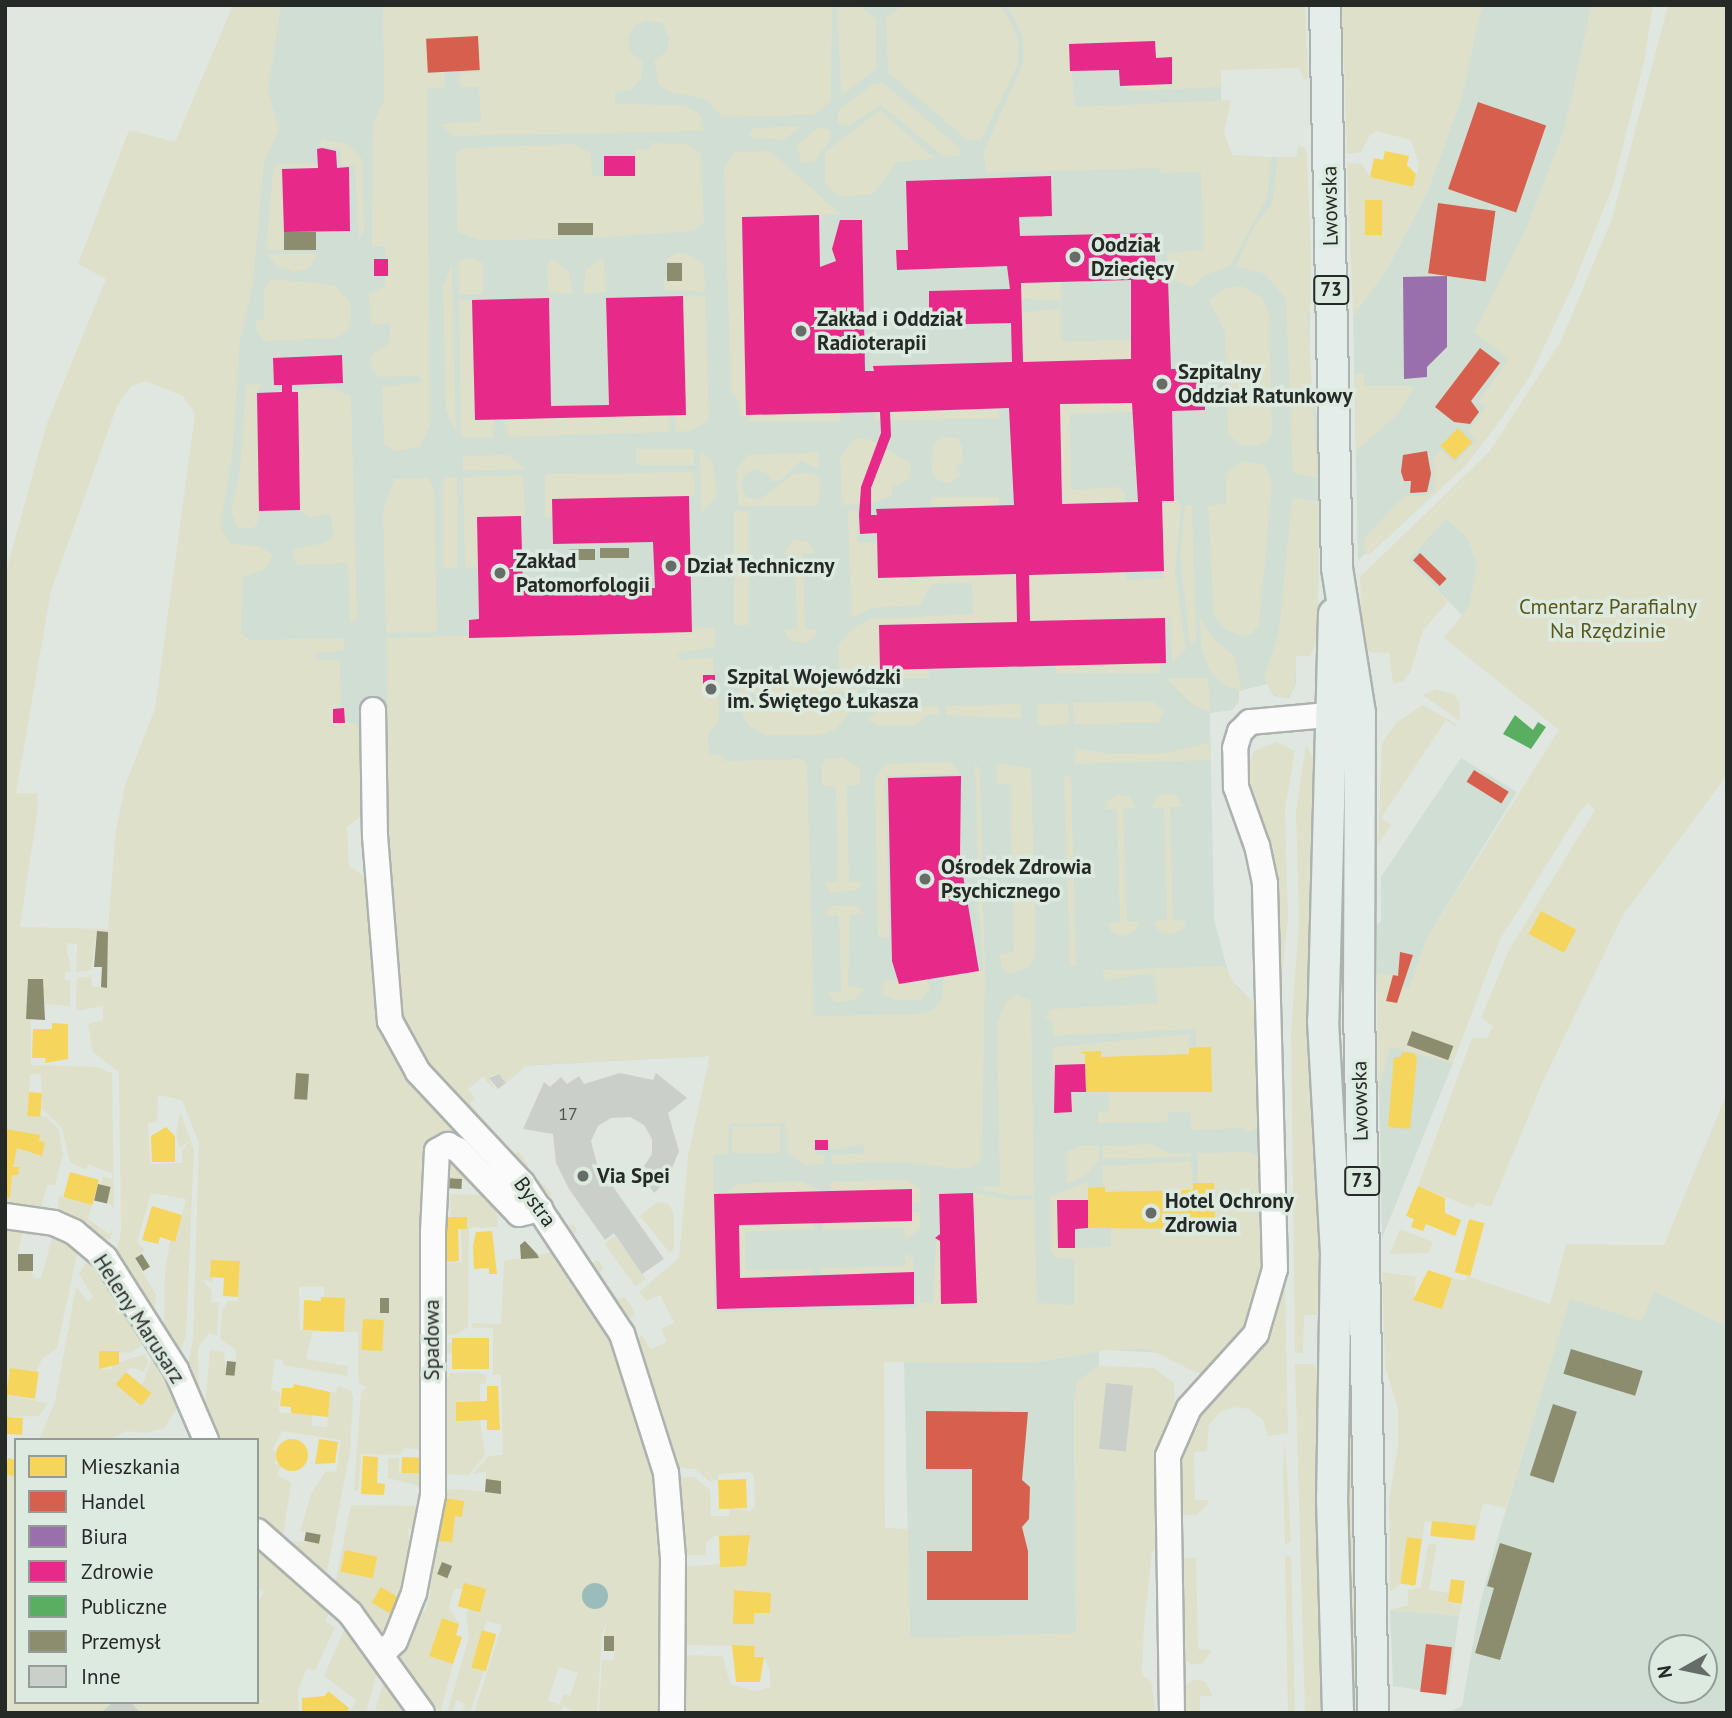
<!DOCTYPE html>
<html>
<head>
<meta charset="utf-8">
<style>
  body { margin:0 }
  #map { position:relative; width:1732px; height:1718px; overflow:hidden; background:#e0e7e1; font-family:"PT Sans",sans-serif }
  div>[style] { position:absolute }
  .built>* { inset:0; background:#d0ded3 }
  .green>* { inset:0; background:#dee0ca; transform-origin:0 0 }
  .water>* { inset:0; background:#9abdbc }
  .round { border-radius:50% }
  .homes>* { inset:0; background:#f6d55c; transform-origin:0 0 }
  .shops>* { inset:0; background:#d6604d; transform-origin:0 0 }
  .offices>* { inset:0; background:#9970ab }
  .health>* { inset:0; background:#e7298a; transform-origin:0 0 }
  .public>* { inset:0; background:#5aae61 }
  .industry>* { inset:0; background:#8c8c6e; transform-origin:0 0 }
  .building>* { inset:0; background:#cbcfca; transform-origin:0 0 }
  .roads { filter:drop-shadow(2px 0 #acb2ad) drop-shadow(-2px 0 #acb2ad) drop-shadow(0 2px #acb2ad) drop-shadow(0 -2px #acb2ad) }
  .minor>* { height:24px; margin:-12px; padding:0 12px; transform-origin:12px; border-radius:12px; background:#fafbfa }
  .major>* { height:30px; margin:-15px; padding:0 15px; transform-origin:15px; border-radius:15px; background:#e3eeea }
  .dots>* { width:19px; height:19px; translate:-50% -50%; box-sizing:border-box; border:4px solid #ddeadf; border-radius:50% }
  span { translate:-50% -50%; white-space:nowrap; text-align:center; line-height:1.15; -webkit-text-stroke:7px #ddeadf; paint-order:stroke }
  .number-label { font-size:18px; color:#4f5450 }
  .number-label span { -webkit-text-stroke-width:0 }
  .shield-label span { padding:2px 5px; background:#ddeadf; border:2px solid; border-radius:5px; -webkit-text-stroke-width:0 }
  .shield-label { font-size:19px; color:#252a26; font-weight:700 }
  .street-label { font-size:21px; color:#252a26 }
  .poi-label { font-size:21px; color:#252a26; font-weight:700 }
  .left { translate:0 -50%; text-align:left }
  .park-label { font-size:21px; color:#5b571b }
  .frame { position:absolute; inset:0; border:7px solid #252a26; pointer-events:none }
  .legend { position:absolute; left:14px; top:1438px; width:245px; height:266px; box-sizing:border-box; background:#ddeadf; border:2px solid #939d95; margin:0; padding:9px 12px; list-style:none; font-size:21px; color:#252a26 }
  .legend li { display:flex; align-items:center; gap:14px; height:35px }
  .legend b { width:35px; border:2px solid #939d95 }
  .north { position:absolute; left:1648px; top:1634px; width:70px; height:70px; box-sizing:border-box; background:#ddeadf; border:2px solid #939d95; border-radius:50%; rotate:261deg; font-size:19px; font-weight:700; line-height:28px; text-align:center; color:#252a26 }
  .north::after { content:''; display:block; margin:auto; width:24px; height:32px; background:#666c67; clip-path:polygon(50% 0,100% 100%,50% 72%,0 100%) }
</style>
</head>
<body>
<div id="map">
  <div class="built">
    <i style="clip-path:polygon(277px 5px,1221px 5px,1221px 155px,1296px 158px,1299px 145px,1306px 150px,1311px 262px,1309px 370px,1318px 423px,1318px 639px,1310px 656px,1296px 656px,1296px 684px,1289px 698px,1274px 696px,1267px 684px,1239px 691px,1239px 702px,1232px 710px,1210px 713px,1214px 920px,1230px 979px,1254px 1003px,1255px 1020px,1261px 1025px,1265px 1196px,1201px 1373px,1163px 1353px,1108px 1350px,1099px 1351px,1099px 1366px,1077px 1382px,1074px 1404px,1076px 1633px,1071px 1637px,910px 1638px,904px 1361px,1030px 1363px,1099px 1351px,693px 1356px,688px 1159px,710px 1056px,505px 1067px,382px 730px,332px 732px,174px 694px)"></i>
    <i style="clip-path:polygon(1482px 5px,1592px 5px,1565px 128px,1529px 222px,1576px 278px,1531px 374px,1496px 426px,1464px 467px,1358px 560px,1353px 316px,1387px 269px,1427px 193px,1461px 99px)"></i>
    <i style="clip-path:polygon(1446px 518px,1468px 538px,1477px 565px,1470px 605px,1462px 615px,1408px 560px)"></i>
    <i style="clip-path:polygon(1461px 758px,1517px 792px,1427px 938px,1390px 1046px,1453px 1063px,1382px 1238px,1376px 925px,1381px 922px,1381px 877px)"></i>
    <i style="clip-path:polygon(evenodd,1654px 1291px,1727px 1326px,1727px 1713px,1447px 1713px,1462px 1706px,1480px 1604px,1496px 1543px,1570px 1298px,1642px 1321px,1654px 1291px,1662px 1648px,1704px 1648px,1704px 1690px,1662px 1690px,1662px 1648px)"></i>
    <i style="clip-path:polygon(1390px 1610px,1459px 1616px,1448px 1694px,1393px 1686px)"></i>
  </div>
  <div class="green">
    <i style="clip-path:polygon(evenodd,233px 5px,281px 5px,268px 91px,279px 129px,264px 162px,253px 283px,240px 341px,232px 458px,221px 520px,222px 532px,232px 544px,259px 546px,273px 555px,266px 569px,243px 577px,241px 633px,251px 640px,345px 638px,343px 651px,316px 653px,316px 659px,340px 661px,341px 709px,333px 709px,333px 723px,356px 723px,359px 731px,361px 816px,347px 827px,349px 866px,367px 878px,370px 888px,377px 1008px,409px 1073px,484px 1150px,526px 1204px,514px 1206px,454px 1142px,437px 1145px,431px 1183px,428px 1507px,420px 1550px,415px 1543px,417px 1529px,408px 1529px,411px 1556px,418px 1558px,411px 1590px,394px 1636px,385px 1637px,335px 1584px,350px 1510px,352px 1505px,425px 1506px,426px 1488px,388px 1478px,388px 1458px,399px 1458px,399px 1473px,426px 1474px,427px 1450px,404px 1448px,400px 1455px,361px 1454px,358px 1491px,354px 1491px,361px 1392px,367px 1387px,359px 1384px,358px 1374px,358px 1332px,344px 1332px,345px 1298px,324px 1297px,324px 1287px,299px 1287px,300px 1330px,313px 1331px,306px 1359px,348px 1366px,347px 1376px,283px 1365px,283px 1360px,275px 1359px,271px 1390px,280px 1392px,279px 1412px,312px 1415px,312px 1426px,327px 1427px,330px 1392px,336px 1393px,337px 1386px,351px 1390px,353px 1397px,350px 1451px,327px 1572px,298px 1554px,293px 1541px,320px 1543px,321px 1535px,300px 1532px,311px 1494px,326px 1471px,336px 1472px,341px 1440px,282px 1431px,272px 1450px,279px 1454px,274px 1463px,281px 1466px,277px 1475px,291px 1483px,283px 1538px,257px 1512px,257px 1440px,218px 1440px,205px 1409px,210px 1350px,224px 1352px,226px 1375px,235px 1375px,236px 1350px,220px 1339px,222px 1310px,228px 1301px,238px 1301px,240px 1261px,211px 1260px,213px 1283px,202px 1279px,212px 1291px,211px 1302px,219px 1303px,217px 1336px,209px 1333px,198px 1348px,199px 1394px,187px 1368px,193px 1339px,199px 1143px,182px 1100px,158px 1095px,157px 1122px,148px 1123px,150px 1164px,182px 1163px,182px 1150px,190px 1141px,179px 1148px,176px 1134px,180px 1112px,194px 1150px,186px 1336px,179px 1354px,164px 1330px,165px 1273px,170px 1241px,175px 1242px,186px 1199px,151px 1193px,137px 1242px,145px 1250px,135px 1259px,156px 1295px,154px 1312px,116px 1253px,121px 1232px,119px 1072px,92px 1051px,88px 1024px,103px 1020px,103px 1006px,77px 1011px,76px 1002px,77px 977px,91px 977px,92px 987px,107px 987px,108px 932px,97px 932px,91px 970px,76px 972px,77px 944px,66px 943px,71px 972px,65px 972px,65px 980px,70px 981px,70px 1006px,45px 1004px,43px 980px,29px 979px,26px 1018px,31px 1019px,31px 1065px,97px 1067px,112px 1073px,114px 1213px,112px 1205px,107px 1203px,111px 1187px,101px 1185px,103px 1177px,112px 1179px,112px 1173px,88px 1164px,86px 1170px,70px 1162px,62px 1128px,42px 1109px,41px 1074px,30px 1074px,28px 1115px,47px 1117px,59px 1130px,63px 1154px,59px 1170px,55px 1185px,47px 1185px,42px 1204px,46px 1210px,5px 1206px,5px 575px,47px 423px,106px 279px,78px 264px,129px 130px,175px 142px,233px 5px,145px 381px,183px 396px,195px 414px,155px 709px,125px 785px,115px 837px,108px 929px,20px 927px,38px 808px,37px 793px,16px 793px,51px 591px,117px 406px,131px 386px,145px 381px)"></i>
    <i style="clip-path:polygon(383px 5px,832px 5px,831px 101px,814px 115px,722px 117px,706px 99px,670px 92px,659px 85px,654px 61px,667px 51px,669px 37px,662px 24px,648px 20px,635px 25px,628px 37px,630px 52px,643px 61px,641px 79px,631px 90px,615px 92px,615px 104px,684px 105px,701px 115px,703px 131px,452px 136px,441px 124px,481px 121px,479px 87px,461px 87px,459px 78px,460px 73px,480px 72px,478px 36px,427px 39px,429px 73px,444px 72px,445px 88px,427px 89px,430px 426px,420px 447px,396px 451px,384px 444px,382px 387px,422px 382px,419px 376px,379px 377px,370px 367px,371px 355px,390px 343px,390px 323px,371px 325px,369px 294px,385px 286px,385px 275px,389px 275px,384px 246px,372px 247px,373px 123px,384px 100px)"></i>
    <i style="clip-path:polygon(837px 5px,858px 5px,876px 19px,876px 69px,841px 96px)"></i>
    <i style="clip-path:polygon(903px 5px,1000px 5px,1010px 20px,1018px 41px,1018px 64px,981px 140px,967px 140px,888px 72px,886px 18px)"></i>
    <i style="clip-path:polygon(1007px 5px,1305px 5px,1308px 78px,1304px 80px,1299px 68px,1221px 70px,1221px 87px,1133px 91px,1120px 86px,1172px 84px,1172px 58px,1156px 58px,1155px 41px,1069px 44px,1075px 107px,1231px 100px,1224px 132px,1232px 155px,1271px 157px,1267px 197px,1230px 266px,1205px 275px,1192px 287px,1168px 278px,1167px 253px,1203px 250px,1201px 172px,1160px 173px,1159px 168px,987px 173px,983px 153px,1024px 61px,1022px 34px)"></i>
    <i style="clip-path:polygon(1342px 5px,1482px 5px,1461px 99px,1427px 193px,1387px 269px,1353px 316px,1347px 163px,1362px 164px,1370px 177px,1413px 187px,1419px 165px,1411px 140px,1377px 131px,1370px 135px,1361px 152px,1347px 154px)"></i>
    <i style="clip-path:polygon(1592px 5px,1653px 5px,1644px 62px,1613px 186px,1576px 278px,1531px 374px,1496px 426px,1464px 467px,1369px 555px,1363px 551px,1365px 537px,1404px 496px,1425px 496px,1435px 489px,1433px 459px,1441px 450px,1455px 463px,1476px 440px,1468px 432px,1486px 407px,1479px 401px,1508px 359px,1475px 332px,1529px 222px,1565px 128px)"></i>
    <i style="clip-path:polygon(1668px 5px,1727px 5px,1727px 775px,1623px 915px,1543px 1081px,1491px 1207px,1476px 1203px,1473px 1208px,1418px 1186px,1472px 1038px,1487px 1038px,1493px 1026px,1481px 1018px,1509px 950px,1595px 810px,1588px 803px,1580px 811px,1499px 941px,1453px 1063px,1390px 1047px,1378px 1093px,1377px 973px,1393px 975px,1387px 1001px,1397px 1003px,1401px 987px,1409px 988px,1427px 938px,1559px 730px,1444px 638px,1470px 605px,1477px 565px,1468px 538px,1446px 518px,1408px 560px,1448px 602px,1423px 630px,1410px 673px,1403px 681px,1393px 684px,1389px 653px,1369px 652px,1362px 634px,1360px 577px,1490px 451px,1561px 341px,1612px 219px)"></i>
    <i style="clip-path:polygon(883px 83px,960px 148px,961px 156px,944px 157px,881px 105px,848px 126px,838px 123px,838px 111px,872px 85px)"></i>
    <i style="clip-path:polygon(880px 110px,935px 159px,897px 162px,872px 195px,838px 196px,825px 184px,825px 152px)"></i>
    <i style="clip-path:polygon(803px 126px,783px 140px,752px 138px,749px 133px,754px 128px)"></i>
    <i style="clip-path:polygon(819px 127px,830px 130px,830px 140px,814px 162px,801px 162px,797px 145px)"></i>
    <i style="clip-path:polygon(323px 139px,348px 144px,362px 159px,364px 230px,359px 238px,355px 165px,341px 165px,341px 149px,318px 146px)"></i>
    <i style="clip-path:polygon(651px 143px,688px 144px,701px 154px,704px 222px,693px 231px,592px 238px,593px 223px,558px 224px,558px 236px,564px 239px,481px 240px,457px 232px,456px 153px,464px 148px,573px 144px,591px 153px,592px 176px,635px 176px,635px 150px,651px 149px)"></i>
    <i style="clip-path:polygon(1298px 146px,1304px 147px,1307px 155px,1311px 262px,1310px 313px,1307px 314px,1318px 478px,1293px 473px,1286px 299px,1265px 274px,1236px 266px,1254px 226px,1272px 204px,1278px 157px,1297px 157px)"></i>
    <i style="clip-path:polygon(770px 151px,840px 214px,742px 217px,746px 415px,741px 418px,736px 396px,731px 395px,724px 169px,735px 152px)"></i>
    <i style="clip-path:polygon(318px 163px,318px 168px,283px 169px,284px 250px,266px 250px,273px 170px,278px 164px)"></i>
    <i style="clip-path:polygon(677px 252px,688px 254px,704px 264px,705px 292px,664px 290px,663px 277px,682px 281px,681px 263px,664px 261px)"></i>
    <i style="clip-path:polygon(316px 253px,311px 268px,296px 272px,278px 267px,267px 254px)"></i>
    <i style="clip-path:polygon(603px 257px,607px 292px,583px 294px,586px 270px)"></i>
    <i style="clip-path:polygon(472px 258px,483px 263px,483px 294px,459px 294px,458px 261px)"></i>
    <i style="clip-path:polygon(552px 258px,569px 272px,573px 294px,548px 292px,547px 267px)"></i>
    <i style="clip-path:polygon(452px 265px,456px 433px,446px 410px,443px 286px)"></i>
    <i style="clip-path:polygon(270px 279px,335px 285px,351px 304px,350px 328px,337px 338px,265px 341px,257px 332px,256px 320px,264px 319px,264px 289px)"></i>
    <i style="clip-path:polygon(1061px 282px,1061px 301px,1022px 299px,1021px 283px)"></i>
    <i style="clip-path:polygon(1241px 286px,1262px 297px,1269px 313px,1272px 432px,1268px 441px,1257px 446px,1240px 445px,1228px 433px,1225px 332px,1209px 300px,1224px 289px)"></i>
    <i style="clip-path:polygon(683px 296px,705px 296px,709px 420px,691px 431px,675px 432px,675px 415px,686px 414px)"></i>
    <i style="clip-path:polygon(472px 300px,475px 420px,495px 420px,493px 438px,461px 437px,459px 300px)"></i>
    <i style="clip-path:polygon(1061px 308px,1062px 341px,1133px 340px,1131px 359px,1023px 362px,1022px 313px)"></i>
    <i style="clip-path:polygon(1355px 374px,1364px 374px,1364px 386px,1414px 386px,1400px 412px,1356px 451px)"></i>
    <i style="clip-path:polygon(261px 384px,257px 394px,259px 519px,254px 528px,237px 529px,231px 510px,240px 469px,246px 385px)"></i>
    <i style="clip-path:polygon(331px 388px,351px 396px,357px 619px,350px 623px,348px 563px,297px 565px,292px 555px,295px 549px,323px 543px,334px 535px,330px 513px,309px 517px,300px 510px,298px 389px)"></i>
    <i style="clip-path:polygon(1132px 403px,1136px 412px,1070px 414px,1071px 490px,1117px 487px,1125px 492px,1125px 503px,1062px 504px,1060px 404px)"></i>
    <i style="clip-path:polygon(998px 409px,999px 419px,875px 420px,875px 412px)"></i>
    <i style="clip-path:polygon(840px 413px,840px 421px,745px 421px,755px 414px)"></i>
    <i style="clip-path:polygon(669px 415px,670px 432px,509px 437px,506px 432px,505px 419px)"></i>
    <i style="clip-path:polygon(944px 436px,958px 439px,962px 447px,962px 463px,957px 464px,957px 473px,963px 473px,950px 484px,937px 480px,932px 470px,933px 444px)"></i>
    <i style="clip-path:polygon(854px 439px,868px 439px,911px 463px,909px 479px,892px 487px,892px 496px,868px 504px,842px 505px,840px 457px)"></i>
    <i style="left:694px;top:449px;width:16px;height:58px;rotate:90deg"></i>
    <i style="clip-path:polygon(700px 451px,712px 461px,717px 496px,701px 513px)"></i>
    <i style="clip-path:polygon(818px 452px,819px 470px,801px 460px,781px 480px,772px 482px,768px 474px,754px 469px,744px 475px,741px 486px,746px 496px,759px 500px,795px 473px,813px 473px,821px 481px,817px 506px,738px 506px,737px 468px,748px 455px)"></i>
    <i style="clip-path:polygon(508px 455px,526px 469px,463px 471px,463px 456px)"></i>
    <i style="clip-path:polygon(1243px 461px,1265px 465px,1272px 484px,1259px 625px,1251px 634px,1241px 636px,1225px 629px,1214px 615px,1208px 505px,1226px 504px,1226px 473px)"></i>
    <i style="clip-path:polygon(694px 472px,695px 496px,553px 499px,553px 517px,545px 518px,545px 474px)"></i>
    <i style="clip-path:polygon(523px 475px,525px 515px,477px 518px,478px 567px,465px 568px,463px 477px)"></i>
    <i style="left:443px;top:477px;width:14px;height:91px"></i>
    <i style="clip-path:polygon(429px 478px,434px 492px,437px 632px,386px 633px,383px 511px,394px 479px)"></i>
    <i style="left:999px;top:497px;width:9px;height:68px;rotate:90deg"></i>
    <i style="clip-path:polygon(1292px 497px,1319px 502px,1318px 639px,1310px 656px,1296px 656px,1295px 688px,1284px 699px,1271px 692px,1264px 677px,1279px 632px)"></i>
    <i style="clip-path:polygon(1176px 500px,1181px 506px,1175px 572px,1186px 649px,1172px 663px,1170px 617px,1030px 621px,1029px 575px,1126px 572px,1127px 580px,1164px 578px,1162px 501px)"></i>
    <i style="clip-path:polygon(1192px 505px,1196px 640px,1190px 645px,1180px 554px,1185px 506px)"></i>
    <i style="clip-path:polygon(848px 510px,857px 510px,858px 543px,877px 543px,878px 578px,1016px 574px,1017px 622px,879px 625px,880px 670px,929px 669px,929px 678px,865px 679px,857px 692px,739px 695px,738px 677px,821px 676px,823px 682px,852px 682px,851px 671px,839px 671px,838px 645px,856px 626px,871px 619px,973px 614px,972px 583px,932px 584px,920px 605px,872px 608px,851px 618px)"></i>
    <i style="left:734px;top:511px;width:15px;height:114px"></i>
    <i style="clip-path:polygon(793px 540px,807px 541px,815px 553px,803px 554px,805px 629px,817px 629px,815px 637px,805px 643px,789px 640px,784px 629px,797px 629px,795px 554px,783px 554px)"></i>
    <i style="clip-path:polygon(1200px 616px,1212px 637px,1234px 656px,1242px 691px,1224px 685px,1210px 671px,1201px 648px)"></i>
    <i style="clip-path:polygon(715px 628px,715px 647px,677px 654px,680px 660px,713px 657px,714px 675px,703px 676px,703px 690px,718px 690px,719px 721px,708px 734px,709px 754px,723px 755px,724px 761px,803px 759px,807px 766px,814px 1016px,919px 1014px,932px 1010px,943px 997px,943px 977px,983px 970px,978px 897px,983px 895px,985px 969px,982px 1159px,970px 1168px,953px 1169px,906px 1162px,832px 1164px,831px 1155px,864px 1153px,864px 1144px,830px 1150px,829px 1139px,814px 1140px,815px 1154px,824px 1155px,825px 1164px,805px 1165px,787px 1152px,785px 1123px,729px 1124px,728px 1154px,713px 1155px,715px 1312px,917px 1308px,919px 1289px,920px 1303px,933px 1303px,936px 1241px,940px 1241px,942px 1304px,976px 1303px,974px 1192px,1009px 1200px,1034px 1199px,1037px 1303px,1074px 1305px,1074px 1259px,1057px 1258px,1051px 1253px,1050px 1196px,1088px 1182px,1088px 1200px,1057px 1201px,1058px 1248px,1111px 1247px,1111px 1228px,1215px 1229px,1214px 1183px,1198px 1183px,1198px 1153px,1249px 1152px,1262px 1159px,1264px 1268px,1250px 1324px,1207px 1372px,1195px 1372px,1149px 1349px,1108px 1350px,1030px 1363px,884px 1362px,885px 1528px,908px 1529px,910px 1638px,1076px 1633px,1074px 1404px,1077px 1382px,1099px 1366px,1154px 1368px,1174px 1383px,1175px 1409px,1155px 1465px,1158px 1547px,1152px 1552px,1144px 1627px,1142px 1675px,1151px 1681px,1156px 1713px,681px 1713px,680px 1655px,723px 1656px,730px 1684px,754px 1691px,770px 1687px,770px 1671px,764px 1657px,754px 1657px,755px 1646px,680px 1645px,680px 1567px,720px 1564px,750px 1552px,749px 1535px,714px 1536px,706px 1543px,706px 1555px,684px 1555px,676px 1478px,694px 1477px,710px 1490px,711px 1516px,729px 1516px,729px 1508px,751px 1511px,755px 1505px,754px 1476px,750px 1472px,718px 1474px,718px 1480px,709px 1481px,695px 1469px,674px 1467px,637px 1345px,641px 1334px,651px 1349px,667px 1342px,661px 1329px,674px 1323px,660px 1295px,646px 1301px,639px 1292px,679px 1258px,688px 1156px,710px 1056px,527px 1065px,506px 1083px,499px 1074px,492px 1075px,489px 1078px,496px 1092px,483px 1077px,468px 1089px,475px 1099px,470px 1103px,512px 1154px,519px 1152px,528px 1165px,524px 1168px,425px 1072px,393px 1005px,382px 730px,388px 730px,386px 638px)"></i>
    <i style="left:1160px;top:663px;width:10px;height:104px;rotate:90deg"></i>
    <i style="clip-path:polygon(1165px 678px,1208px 678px,1210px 712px,1192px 704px)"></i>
    <i style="clip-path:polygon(1436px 689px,1453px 694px,1459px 701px,1460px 721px,1423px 695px)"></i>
    <i style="clip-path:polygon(863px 698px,835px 730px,820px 735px,764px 735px,747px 724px,740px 708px,739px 701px)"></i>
    <i style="clip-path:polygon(1153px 701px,1164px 711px,1159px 723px,1074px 724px,1073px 703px)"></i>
    <i style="left:1068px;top:703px;width:21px;height:31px;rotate:87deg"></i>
    <i style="clip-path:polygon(1021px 704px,1021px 719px,946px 715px,946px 706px)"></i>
    <i style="clip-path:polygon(1423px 705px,1456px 724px,1456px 727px,1446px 720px,1381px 818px,1391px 825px,1378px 844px,1382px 744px,1396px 723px)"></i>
    <i style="clip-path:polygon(939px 706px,940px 715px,926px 715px,916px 726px,869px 725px,876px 725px,868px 720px,879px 708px)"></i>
    <i style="clip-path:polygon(1277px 742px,1295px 751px,1285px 810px,1288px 918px,1278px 1011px,1245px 778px,1254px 751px)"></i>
    <i style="clip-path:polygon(1208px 743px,1211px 760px,1075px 764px,1075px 748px,1110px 754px,1166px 753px)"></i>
    <i style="clip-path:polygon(1306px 744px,1316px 764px,1323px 1188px,1322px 1281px,1317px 1315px,1304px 1315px,1303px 1353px,1295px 1353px,1291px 1031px,1299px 922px,1296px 812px)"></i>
    <i style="clip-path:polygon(843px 758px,860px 768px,860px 785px,847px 786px,849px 881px,863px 883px,856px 891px,831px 892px,824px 883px,838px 881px,836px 787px,822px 785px,822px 766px,825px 759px)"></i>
    <i style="clip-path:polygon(1343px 759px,1340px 1036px,1351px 1205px,1363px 1713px,1354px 1713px,1351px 1595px,1342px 1515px,1335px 1050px)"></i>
    <i style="clip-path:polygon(951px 762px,960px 774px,886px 776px,889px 937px,878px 937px,875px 779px,885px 764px)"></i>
    <i style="clip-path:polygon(975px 762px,980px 772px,983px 876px,978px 874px)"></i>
    <i style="clip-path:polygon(996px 763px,1031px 768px,1034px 875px,1012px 875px,1010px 785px,997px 784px)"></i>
    <i style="clip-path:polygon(1071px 776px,1076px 966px,1070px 966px,1064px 777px)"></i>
    <i style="clip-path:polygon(1166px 794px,1176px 795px,1183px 807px,1170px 807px,1173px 920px,1186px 921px,1183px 929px,1172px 935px,1159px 931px,1154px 921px,1167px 920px,1164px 808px,1151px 808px,1157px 797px)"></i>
    <i style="clip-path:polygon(1117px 795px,1129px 796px,1136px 808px,1123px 809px,1127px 922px,1139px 922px,1134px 932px,1122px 936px,1112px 933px,1108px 923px,1120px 922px,1117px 809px,1105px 809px,1107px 801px)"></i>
    <i style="clip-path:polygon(1035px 893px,1035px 956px,1028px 968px,1009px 974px,1001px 966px,1000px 954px,1014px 952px,1013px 894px)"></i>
    <i style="clip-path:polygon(856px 905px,863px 913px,850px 915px,848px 986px,865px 989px,854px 1000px,836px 1002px,828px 993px,841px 991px,839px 916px,827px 915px,826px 911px,831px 906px)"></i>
    <i style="clip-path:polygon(1225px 966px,1236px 987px,1254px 1003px,1255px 1020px,1261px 1025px,1262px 1126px,1246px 1133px,1243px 1128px,1192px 1130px,1190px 1112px,1168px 1112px,1167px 1122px,1098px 1123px,1098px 1112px,1109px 1112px,1108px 1091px,1212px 1092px,1211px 1047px,1196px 1047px,1196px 1029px,1053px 1036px,1052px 1019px,1045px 1019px,1050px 1009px,1158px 1003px,1153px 973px,1104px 980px,1103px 970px)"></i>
    <i style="clip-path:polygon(920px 976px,926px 977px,930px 988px,920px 1000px,894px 1000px,881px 994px,883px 981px)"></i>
    <i style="clip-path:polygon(1016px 995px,1031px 1000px,1034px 1195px,1010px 1196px,976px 1187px,1000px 1186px,997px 1023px,1006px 1002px)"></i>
    <i style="clip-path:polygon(1190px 1034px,1189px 1054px,1101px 1057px,1101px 1051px,1085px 1052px,1085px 1064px,1055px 1065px,1053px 1078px,1053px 1047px)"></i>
    <i style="clip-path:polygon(1727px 1093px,1727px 1326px,1654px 1291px,1642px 1321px,1570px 1299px,1506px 1508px,1483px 1503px,1474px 1542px,1476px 1526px,1425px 1521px,1422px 1539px,1407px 1537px,1401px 1584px,1390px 1591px,1389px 1500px,1398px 1446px,1398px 1409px,1385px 1366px,1382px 1272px,1416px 1277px,1414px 1300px,1442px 1309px,1452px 1278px,1465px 1281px,1467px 1276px,1550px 1304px,1566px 1244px,1664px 1245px)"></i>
    <i style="left:732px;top:1126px;width:48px;height:27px"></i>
    <i style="clip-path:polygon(1152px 1144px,1170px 1153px,1191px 1153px,1191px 1157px,1103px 1159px,1103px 1146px)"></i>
    <i style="clip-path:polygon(1079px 1146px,1099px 1146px,1099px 1161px,1084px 1177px,1067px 1183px,1066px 1152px)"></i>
    <i style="clip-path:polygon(446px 1149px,455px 1152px,480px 1181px,445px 1179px,447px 1193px,440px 1193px,440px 1199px,448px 1199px,448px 1205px,440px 1211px,439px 1263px,462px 1262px,461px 1229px,467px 1228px,467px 1217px,451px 1217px,450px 1194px,479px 1195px,480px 1188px,485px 1188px,502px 1204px,508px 1220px,497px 1209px,498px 1227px,469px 1228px,468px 1327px,458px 1334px,443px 1335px,443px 1343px,452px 1343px,452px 1354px,436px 1352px,437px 1169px,440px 1154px)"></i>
    <i style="clip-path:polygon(1191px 1161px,1193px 1190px,1105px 1192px,1103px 1187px,1102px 1166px)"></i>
    <i style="clip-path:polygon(539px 1180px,552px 1194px,548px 1200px,567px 1227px,573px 1224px,577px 1230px,574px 1236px,592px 1263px,598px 1260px,603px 1267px,600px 1273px,618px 1299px,625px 1297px,635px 1313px,632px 1318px,625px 1317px,536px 1183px)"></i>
    <i style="clip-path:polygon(907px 1180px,920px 1189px,920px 1203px,912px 1203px,912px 1189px,831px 1191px,831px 1181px)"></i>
    <i style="clip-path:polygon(801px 1181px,822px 1191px,725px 1194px,737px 1184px)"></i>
    <i style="clip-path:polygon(59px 1196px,92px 1205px,88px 1219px,109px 1234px,113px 1229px,110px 1239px,102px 1240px,57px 1213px)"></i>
    <i style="clip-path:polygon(657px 1202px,668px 1204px,674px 1214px,674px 1248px,670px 1253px,640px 1216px)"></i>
    <i style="clip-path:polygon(912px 1212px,921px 1212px,920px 1229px,905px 1240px,904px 1228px,823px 1230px,823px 1223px,912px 1221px)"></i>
    <i style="clip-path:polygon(813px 1224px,813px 1229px,745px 1232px,746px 1270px,811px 1269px,812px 1275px,740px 1278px,739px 1225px)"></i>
    <i style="clip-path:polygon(5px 1225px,36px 1232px,35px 1236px,22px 1234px,18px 1254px,17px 1270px,31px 1271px,34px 1279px,41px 1278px,54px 1231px,79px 1245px,57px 1348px,42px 1359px,36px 1372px,10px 1369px,7px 1395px,48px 1403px,39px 1416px,6px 1417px,5px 1426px)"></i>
    <i style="clip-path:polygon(1400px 1229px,1433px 1242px,1429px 1253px,1390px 1254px)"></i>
    <i style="clip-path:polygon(evenodd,540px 1230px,606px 1322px,661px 1498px,661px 1713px,599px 1713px,602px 1660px,614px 1660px,614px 1637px,604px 1636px,607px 1618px,602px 1635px,597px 1713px,575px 1713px,564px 1706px,560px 1713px,474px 1713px,502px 1625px,487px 1621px,471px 1667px,484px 1671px,470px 1713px,462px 1713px,465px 1703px,457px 1700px,452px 1713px,447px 1713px,469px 1637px,466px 1615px,469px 1608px,480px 1611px,486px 1589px,454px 1589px,449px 1608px,459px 1624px,442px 1618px,429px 1655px,453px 1664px,440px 1713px,396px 1652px,422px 1605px,421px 1612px,425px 1612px,431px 1590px,419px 1589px,440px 1488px,501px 1493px,501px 1481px,486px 1479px,486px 1472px,473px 1474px,489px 1456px,503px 1455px,501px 1375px,493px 1375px,493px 1328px,472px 1328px,472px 1323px,501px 1324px,504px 1261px,553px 1252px,540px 1230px,559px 1667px,578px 1673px,570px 1696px,564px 1694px,559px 1705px,548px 1700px,559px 1667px)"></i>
    <i style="left:615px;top:1236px;width:53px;height:13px;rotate:54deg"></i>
    <i style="clip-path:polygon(905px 1253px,913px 1259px,914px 1272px,821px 1275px,820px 1268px,905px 1266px)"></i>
    <i style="clip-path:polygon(91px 1255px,149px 1340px,131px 1353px,99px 1351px,100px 1369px,112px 1369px,112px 1364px,146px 1354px,148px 1364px,143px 1372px,131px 1367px,116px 1384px,141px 1405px,151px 1393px,142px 1386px,153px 1355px,181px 1402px,164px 1428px,145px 1433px,126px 1431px,110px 1440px,39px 1440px,55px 1402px,76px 1287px,88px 1301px,93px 1297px,79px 1274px)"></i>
    <i style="clip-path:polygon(1285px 1283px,1288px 1433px,1268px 1436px,1263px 1420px,1249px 1409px,1234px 1407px,1219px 1413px,1209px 1425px,1207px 1451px,1194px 1452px,1195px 1500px,1208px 1500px,1207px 1505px,1196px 1515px,1184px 1515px,1179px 1511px,1177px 1462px,1192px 1421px,1254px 1354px,1272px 1323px)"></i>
    <i style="clip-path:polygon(1295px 1364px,1315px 1364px,1322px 1401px,1325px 1713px,1305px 1713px)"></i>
    <i style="clip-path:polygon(477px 1372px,486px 1375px,486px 1383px,480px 1384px,480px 1401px,456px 1402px,456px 1421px,480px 1420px,485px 1456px,468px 1475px,441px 1474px,443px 1378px,449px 1378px,449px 1373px)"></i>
    <i style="clip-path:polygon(1285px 1441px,1291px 1541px,1285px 1545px,1283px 1469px)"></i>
    <i style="clip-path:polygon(5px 1474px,16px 1477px,16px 1702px,257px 1702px,257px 1604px,264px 1592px,257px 1588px,257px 1545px,332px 1607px,325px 1621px,335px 1627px,315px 1671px,307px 1668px,298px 1690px,299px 1713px,5px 1713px)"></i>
    <i style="clip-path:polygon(1437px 1543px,1429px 1590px,1449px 1593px,1447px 1602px,1461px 1605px,1459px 1616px,1390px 1610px,1408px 1605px,1408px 1590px,1421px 1587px,1428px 1545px)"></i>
    <i style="clip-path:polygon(1285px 1555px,1291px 1556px,1295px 1713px,1288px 1713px)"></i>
    <i style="clip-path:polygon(1176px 1558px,1196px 1558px,1198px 1649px,1212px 1650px,1202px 1664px,1190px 1664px,1181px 1655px)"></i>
    <i style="clip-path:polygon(350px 1630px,380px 1662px,366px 1713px,349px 1713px,356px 1700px,324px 1676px,343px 1632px)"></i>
    <i style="clip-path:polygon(386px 1674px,415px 1713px,375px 1710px)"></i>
    <i style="clip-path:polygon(1193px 1680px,1205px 1681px,1213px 1696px,1200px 1696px,1200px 1713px,1183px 1713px,1184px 1687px)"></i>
  </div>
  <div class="water">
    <i class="round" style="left:582px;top:1583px;width:26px;height:26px"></i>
  </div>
  <div class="homes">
    <i style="clip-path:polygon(1385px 151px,1409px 156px,1407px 165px,1416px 174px,1413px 187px,1370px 177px,1374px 158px,1383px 160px)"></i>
    <i style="left:1365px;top:200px;width:17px;height:35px"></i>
    <i style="left:1458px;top:428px;width:20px;height:25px;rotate:45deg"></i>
    <i style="left:1541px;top:911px;width:40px;height:26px;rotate:28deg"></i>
    <i style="clip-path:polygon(52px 1023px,68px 1024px,68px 1059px,45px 1063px,46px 1058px,32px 1058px,33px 1029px,52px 1029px)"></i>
    <i style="clip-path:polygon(1211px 1047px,1212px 1092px,1086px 1092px,1085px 1054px,1080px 1052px,1101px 1051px,1101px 1057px,1189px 1054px,1189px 1048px)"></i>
    <i style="clip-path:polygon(1402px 1052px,1414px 1053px,1417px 1059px,1410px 1129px,1388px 1127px,1394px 1057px,1401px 1057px)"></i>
    <i style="left:29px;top:1092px;width:13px;height:24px;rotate:4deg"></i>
    <i style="clip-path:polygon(166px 1127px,175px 1136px,175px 1162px,152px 1162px,151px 1136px)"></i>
    <i style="clip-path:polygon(5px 1129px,40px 1135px,39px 1141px,45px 1142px,42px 1156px,17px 1148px,13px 1167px,19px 1167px,18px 1175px,12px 1175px,10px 1198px,5px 1197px)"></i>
    <i style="left:70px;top:1172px;width:30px;height:26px;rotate:15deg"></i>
    <i style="clip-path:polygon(1193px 1183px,1214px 1183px,1215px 1229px,1088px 1228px,1088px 1188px,1105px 1187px,1105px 1192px,1193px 1190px)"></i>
    <i style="clip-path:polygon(1418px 1186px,1445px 1198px,1445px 1213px,1461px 1220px,1455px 1236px,1426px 1224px,1423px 1231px,1411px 1227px,1414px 1219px,1406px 1216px)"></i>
    <i style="clip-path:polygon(152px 1206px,182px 1215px,175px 1242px,160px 1237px,158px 1244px,142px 1240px)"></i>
    <i style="clip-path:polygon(444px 1217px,467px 1217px,467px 1229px,458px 1229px,459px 1261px,445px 1262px)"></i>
    <i style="left:1469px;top:1219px;width:16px;height:55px;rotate:15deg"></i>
    <i style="clip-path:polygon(492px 1231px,497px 1274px,489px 1274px,489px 1268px,474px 1269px,473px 1246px,476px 1232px)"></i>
    <i style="clip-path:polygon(211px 1260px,240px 1261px,238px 1297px,223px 1296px,224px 1278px,210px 1277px)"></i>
    <i style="clip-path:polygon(1428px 1270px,1452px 1278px,1442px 1309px,1413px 1300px)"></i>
    <i style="clip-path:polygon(321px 1297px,345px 1298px,344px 1332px,303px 1330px,304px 1300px,321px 1301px)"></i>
    <i style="left:363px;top:1319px;width:21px;height:31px;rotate:3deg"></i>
    <i style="left:489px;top:1338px;width:31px;height:37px;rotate:90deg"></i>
    <i style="clip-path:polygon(99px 1351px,119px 1351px,119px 1364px,99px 1369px)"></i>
    <i style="left:10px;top:1368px;width:29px;height:27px;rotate:8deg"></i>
    <i style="left:126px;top:1372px;width:33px;height:16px;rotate:40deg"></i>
    <i style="clip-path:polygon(294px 1384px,330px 1392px,328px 1417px,291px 1413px,291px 1407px,280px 1406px,282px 1388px,293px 1388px)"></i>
    <i style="clip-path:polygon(487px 1386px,498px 1386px,500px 1430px,487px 1430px,487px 1420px,456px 1421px,456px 1402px,487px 1401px)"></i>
    <i style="left:6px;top:1417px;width:17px;height:17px;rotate:3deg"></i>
    <i class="round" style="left:276px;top:1439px;width:32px;height:32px"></i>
    <i style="clip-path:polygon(319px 1439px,338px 1442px,335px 1463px,315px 1464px)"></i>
    <i style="clip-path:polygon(363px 1456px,378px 1457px,377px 1483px,385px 1484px,384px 1495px,361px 1494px)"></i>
    <i style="left:402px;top:1457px;width:25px;height:16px;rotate:2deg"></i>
    <i style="clip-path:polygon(8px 1458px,16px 1460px,16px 1477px,5px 1474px)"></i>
    <i style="left:746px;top:1479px;width:29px;height:28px;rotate:88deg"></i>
    <i style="clip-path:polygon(444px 1498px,464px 1501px,462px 1517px,455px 1516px,452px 1542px,439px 1541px)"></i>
    <i style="left:1432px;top:1521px;width:44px;height:15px;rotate:6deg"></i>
    <i style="clip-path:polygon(750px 1535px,746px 1566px,720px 1567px,719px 1536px)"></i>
    <i style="left:1407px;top:1537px;width:15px;height:47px;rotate:8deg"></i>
    <i style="left:345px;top:1550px;width:33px;height:22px;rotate:12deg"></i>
    <i style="left:1451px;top:1579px;width:14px;height:23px;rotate:8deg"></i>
    <i style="left:464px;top:1583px;width:23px;height:24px;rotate:15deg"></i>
    <i style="left:381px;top:1587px;width:26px;height:18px;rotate:31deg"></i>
    <i style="clip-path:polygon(734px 1590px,771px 1593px,770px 1613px,754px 1613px,754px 1624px,733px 1624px)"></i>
    <i style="clip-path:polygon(442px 1618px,459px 1624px,456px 1635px,462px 1637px,453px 1664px,429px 1656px)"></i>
    <i style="left:482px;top:1630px;width:15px;height:39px;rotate:16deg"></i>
    <i style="clip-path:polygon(732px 1645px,755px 1646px,754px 1657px,764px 1657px,760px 1682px,736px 1682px)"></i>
    <i style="clip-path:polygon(328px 1691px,349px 1708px,346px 1713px,302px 1713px,302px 1698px,325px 1696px)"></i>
  </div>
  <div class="shops">
    <i style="left:478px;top:36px;width:34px;height:52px;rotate:87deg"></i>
    <i style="left:1478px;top:102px;width:72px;height:92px;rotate:19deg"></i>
    <i style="left:1438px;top:203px;width:58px;height:71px;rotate:8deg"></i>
    <i style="clip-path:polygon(1480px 348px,1500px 363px,1471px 401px,1479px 412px,1470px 424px,1454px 422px,1435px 407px)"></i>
    <i style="clip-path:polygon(1427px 451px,1431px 474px,1427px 492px,1410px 493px,1411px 481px,1404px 481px,1401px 472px,1403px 455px)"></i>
    <i style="left:1420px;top:553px;width:37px;height:10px;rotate:44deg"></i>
    <i style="left:1474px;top:770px;width:41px;height:14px;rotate:32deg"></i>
    <i style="clip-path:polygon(1400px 952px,1413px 955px,1397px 1003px,1386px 1001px,1393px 975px,1398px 976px)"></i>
    <i style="clip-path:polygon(926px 1411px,1028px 1412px,1022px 1480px,1030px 1487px,1029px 1519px,1022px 1527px,1028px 1551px,1028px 1600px,927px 1600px,927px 1551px,972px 1551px,972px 1469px,926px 1469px)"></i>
    <i style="left:1426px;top:1644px;width:26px;height:48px;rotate:7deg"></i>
  </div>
  <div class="offices">
    <i style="clip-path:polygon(1447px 276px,1447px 347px,1427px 367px,1427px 377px,1404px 379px,1403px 277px)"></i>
  </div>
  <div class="health">
    <i style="clip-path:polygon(1155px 41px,1156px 58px,1172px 57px,1172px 84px,1120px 86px,1119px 70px,1070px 71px,1069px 44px)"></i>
    <i style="clip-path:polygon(322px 148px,336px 151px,337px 168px,349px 167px,350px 231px,284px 232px,282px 169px,318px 168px,317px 149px)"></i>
    <i style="left:604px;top:156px;width:31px;height:20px"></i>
    <i style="clip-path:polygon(evenodd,1051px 176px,1052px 216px,1019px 217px,1020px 236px,1154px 233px,1156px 279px,1168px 279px,1171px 369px,1204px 368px,1205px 410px,1172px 411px,1174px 501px,1162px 501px,1164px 571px,1029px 575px,1030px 621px,1165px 618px,1166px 663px,880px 670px,879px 625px,1017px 622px,1016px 574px,878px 578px,877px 533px,860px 534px,859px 515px,861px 487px,881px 433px,880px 412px,746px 415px,742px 217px,819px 215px,820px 267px,836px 261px,832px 249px,840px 220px,862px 220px,865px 371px,874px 371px,873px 366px,1012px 362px,1011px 323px,929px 325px,929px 291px,1010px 289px,1007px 266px,897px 270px,896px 250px,908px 250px,906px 181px,1051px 176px,1131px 280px,1131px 359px,1023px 362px,1021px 283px,1131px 280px,1051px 176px,1132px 403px,1138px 502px,1062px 504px,1060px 404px,1132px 403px,1051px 176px,1009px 408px,1014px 505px,876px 509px,877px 515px,871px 515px,871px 488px,891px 436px,890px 412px,1009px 408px)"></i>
    <i style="left:374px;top:259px;width:14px;height:17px"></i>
    <i style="clip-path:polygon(683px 296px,686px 415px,475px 420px,472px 300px,549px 298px,551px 406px,609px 405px,606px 298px)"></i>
    <i style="clip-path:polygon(342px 355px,343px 383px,292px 385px,292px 392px,298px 392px,300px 510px,259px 511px,257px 393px,282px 392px,282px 385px,274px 385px,273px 358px)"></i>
    <i style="clip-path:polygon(689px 496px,692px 632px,469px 638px,469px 620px,479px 619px,477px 517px,521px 516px,523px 591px,655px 588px,653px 542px,553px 544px,552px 499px)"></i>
    <i style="left:703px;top:675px;width:12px;height:15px"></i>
    <i style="clip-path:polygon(344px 708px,345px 723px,333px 723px,333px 709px)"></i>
    <i style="clip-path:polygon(961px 776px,960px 857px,979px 971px,899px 984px,892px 961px,888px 778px)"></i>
    <i style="clip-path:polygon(1085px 1064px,1086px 1092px,1071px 1092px,1072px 1112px,1054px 1113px,1055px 1065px)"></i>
    <i style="left:815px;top:1140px;width:13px;height:10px"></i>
    <i style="clip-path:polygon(912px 1189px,912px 1221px,739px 1225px,740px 1278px,914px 1272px,914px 1304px,717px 1309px,714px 1194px)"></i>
    <i style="clip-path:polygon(973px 1193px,977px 1303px,941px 1304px,940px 1241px,935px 1238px,940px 1234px,939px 1194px)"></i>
    <i style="clip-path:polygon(1057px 1200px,1088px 1200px,1088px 1228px,1075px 1229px,1075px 1248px,1058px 1248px)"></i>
  </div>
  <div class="public">
    <i style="clip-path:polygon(1515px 715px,1533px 730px,1538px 722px,1546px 727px,1531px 749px,1503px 734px)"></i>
  </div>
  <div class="industry">
    <i style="left:593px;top:223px;width:12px;height:35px;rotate:90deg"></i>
    <i style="left:284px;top:232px;width:32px;height:18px"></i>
    <i style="left:667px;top:263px;width:15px;height:18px"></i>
    <i style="left:600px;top:548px;width:29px;height:10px"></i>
    <i style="left:569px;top:549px;width:26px;height:11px"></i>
    <i style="clip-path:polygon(97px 931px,108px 932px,107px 988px,101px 987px,102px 967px,94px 967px)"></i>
    <i style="clip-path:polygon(28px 979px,43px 979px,45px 1020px,26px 1019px)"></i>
    <i style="left:1412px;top:1031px;width:44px;height:15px;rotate:20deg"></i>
    <i style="left:296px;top:1073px;width:13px;height:26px;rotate:4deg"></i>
    <i style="left:445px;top:1178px;width:17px;height:10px;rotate:3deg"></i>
    <i style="left:98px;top:1184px;width:13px;height:17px;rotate:13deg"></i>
    <i style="clip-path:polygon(525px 1241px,537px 1254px,539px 1258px,521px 1259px,520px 1245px)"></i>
    <i style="left:18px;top:1254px;width:15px;height:17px"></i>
    <i style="left:142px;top:1254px;width:15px;height:8px;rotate:58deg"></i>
    <i style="left:380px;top:1298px;width:9px;height:15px"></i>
    <i style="left:1571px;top:1349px;width:75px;height:26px;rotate:17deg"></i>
    <i style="left:227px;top:1361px;width:9px;height:14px;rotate:6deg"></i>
    <i style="left:1553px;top:1404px;width:25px;height:75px;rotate:18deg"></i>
    <i style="clip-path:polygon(486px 1479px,501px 1481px,501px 1494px,485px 1492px)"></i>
    <i style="left:306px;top:1532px;width:15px;height:9px;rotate:11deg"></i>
    <i style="clip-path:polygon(1500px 1543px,1532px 1553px,1500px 1660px,1475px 1653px,1494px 1588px,1487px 1586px)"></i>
    <i style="left:442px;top:1562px;width:11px;height:13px;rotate:22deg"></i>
    <i style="left:604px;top:1636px;width:10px;height:15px"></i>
  </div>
  <div class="building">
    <i style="clip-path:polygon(620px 1073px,653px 1080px,656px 1073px,687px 1098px,668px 1113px,679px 1151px,667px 1180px,654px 1193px,640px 1172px,652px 1154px,652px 1139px,644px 1125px,630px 1117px,611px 1118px,598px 1126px,591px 1141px,597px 1164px,664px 1259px,642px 1274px,614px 1233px,605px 1240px,569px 1189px,556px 1163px,553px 1134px,523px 1129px,544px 1082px,550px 1087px,561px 1077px,567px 1084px,579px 1076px,584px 1084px)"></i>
    <i style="clip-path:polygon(499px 1074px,506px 1083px,498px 1089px,489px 1078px)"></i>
    <i style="left:1106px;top:1383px;width:27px;height:66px;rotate:6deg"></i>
    <i style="clip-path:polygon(113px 1702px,131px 1702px,140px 1713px,101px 1713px)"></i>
  </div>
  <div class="roads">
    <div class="minor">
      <i style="left:373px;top:710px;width:126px;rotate:89.1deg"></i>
      <i style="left:375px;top:836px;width:186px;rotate:85.4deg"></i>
      <i style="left:390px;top:1021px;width:58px;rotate:61.2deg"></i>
      <i style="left:418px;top:1072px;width:152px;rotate:46.9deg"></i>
      <i style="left:522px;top:1183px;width:181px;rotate:56.5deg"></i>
      <i style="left:622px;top:1334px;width:146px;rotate:72.4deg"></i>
      <i style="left:666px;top:1473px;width:86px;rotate:85.3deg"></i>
      <i style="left:673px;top:1559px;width:154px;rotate:90.4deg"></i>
      <i style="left:5px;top:1216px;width:49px;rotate:8.1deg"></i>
      <i style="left:54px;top:1223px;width:22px;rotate:24deg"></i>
      <i style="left:74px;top:1232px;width:40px;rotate:40deg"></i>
      <i style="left:105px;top:1258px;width:133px;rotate:57.6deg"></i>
      <i style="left:176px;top:1370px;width:76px;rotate:66.8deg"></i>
      <i style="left:257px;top:1531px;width:124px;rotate:41.4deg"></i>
      <i style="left:350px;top:1613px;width:123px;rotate:54.2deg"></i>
      <i style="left:382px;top:1654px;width:18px;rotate:-45deg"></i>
      <i style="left:395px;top:1641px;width:52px;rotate:-68.4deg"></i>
      <i style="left:414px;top:1593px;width:100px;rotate:-79deg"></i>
      <i style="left:433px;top:1495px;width:263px;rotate:-90deg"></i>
      <i style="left:433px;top:1232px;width:81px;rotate:-87.2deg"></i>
      <i style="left:437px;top:1151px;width:13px;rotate:-29deg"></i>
      <i style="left:448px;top:1145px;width:11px;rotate:27deg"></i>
      <i style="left:458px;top:1150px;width:88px;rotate:46.4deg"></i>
      <i style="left:519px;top:1214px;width:22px;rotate:-13deg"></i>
      <i style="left:1172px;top:1713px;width:257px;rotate:-90.9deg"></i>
      <i style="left:1168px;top:1456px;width:52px;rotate:-66.4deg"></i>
      <i style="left:1189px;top:1408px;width:100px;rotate:-47.8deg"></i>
      <i style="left:1256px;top:1334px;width:68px;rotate:-73.7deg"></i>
      <i style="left:1275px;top:1269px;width:386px;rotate:-91.5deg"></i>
      <i style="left:1265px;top:883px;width:38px;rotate:-102deg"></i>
      <i style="left:1257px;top:846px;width:63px;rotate:-109.6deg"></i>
      <i style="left:1236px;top:787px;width:39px;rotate:-91deg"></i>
      <i style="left:1235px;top:748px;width:17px;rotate:-73deg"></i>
      <i style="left:1240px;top:732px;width:14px;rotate:-45deg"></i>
      <i style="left:1250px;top:722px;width:99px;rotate:-5.2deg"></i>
    </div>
    <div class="major">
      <i style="left:1325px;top:5px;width:563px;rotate:88.78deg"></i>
      <i style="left:1337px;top:568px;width:147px;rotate:81deg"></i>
      <i style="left:1360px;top:713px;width:294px;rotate:90.2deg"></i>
      <i style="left:1359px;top:1007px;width:706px;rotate:88.86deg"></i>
      <i style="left:1334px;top:614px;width:407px;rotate:91.5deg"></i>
      <i style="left:1323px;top:1021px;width:230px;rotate:86.8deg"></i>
      <i style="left:1336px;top:1251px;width:247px;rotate:90.9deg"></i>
      <i style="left:1332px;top:1498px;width:215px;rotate:88.4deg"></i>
    </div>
  </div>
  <div class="dots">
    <i style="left:1075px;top:257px;background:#666c67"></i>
    <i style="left:801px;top:331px;background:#666c67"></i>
    <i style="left:1162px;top:384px;background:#666c67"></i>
    <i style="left:671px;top:566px;background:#666c67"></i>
    <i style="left:500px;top:573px;background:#666c67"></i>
    <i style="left:711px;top:689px;background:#666c67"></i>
    <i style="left:925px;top:879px;background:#666c67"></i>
    <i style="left:583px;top:1176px;background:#666c67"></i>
    <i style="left:1151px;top:1213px;background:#666c67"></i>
  </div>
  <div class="number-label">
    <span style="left:568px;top:1114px">17</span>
  </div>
  <div class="shield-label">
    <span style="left:1331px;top:290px">73</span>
    <span style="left:1362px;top:1181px">73</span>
  </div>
  <div class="street-label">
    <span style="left:1330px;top:206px;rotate:-91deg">Lwowska</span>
    <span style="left:1360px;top:1101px;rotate:-91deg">Lwowska</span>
    <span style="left:535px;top:1202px;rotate:54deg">Bystra</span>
    <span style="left:139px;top:1319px;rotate:57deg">Heleny Marusarz</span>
    <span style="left:432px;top:1340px;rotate:-90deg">Spadowa</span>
  </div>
  <div class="poi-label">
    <span class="left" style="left:1091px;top:257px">Oodział<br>Dziecięcy</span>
    <span class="left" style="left:817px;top:331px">Zakład i Oddział<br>Radioterapii</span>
    <span class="left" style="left:1178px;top:384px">Szpitalny<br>Oddział Ratunkowy</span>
    <span class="left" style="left:516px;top:573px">Zakład<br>Patomorfologii</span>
    <span class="left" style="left:687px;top:566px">Dział Techniczny</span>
    <span class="left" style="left:727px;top:689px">Szpital Wojewódzki<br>im. Świętego Łukasza</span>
    <span class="left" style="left:941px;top:879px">Ośrodek Zdrowia<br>Psychicznego</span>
    <span class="left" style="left:597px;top:1176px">Via Spei</span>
    <span class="left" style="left:1165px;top:1213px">Hotel Ochrony<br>Zdrowia</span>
  </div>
  <div class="park-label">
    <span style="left:1608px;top:619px">Cmentarz Parafialny<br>Na Rzędzinie</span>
  </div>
  <div class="frame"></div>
  <ul class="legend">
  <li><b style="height:19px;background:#f6d55c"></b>Mieszkania</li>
  <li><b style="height:19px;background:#d6604d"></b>Handel</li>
  <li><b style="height:19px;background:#9970ab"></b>Biura</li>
  <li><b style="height:19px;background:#e7298a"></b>Zdrowie</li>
  <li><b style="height:19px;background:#5aae61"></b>Publiczne</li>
  <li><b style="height:19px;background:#8c8c6e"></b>Przemysł</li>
  <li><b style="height:19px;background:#cbcfca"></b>Inne</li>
  </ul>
  <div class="north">N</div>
</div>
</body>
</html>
